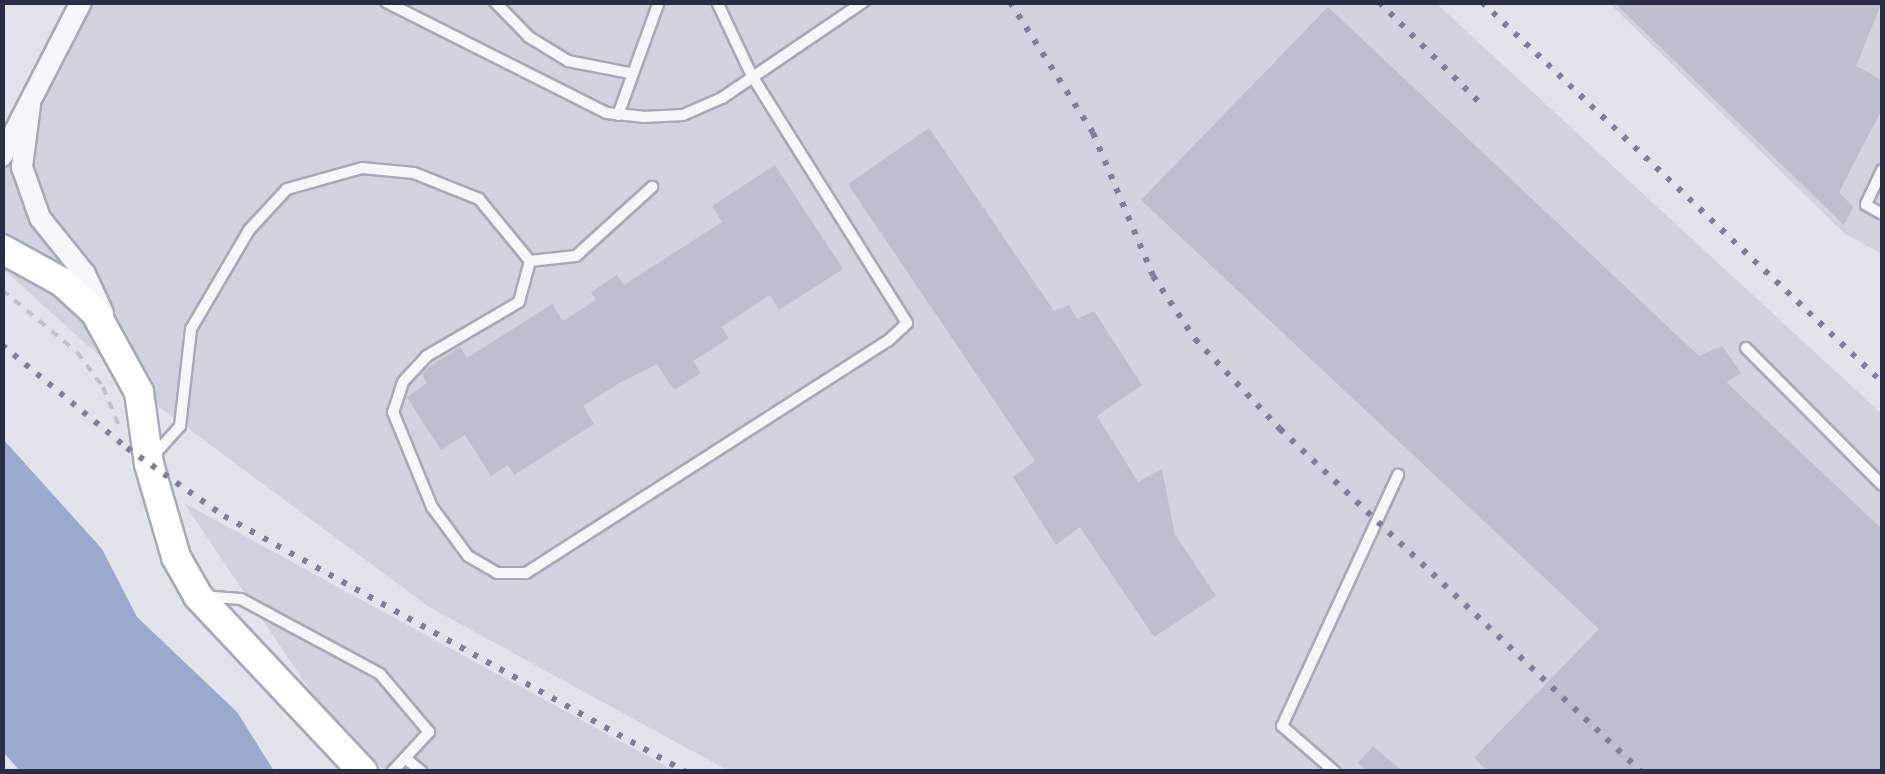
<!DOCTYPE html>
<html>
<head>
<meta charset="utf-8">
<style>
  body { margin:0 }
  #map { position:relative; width:1885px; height:774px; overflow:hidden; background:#e2e4ec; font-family:"Space Grotesk",sans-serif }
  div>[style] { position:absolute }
  .built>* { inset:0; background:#d0d3de }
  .water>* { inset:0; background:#9aaacf }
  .building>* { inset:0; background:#bcbfcc }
  .path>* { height:4px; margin-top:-2px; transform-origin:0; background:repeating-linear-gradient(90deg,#c0c2cb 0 8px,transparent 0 16px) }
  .roads { filter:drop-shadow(2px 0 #a6aab7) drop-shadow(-2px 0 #a6aab7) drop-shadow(0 2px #a6aab7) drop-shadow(0 -2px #a6aab7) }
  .lane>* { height:10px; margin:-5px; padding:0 5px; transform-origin:5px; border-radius:5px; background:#f5f6fa }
  .street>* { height:20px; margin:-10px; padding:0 10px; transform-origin:10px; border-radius:10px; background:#f5f6fa }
  .secondary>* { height:28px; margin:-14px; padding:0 14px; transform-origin:14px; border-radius:14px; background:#fff }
  .rail>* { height:6px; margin-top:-3px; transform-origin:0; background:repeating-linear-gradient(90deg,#7a8097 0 5px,transparent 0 15px) }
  span { translate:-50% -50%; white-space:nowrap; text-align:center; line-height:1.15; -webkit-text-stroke:9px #f2f4f9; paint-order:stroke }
  .frame { position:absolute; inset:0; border:5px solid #282e46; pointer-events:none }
</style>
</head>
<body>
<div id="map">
  <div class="built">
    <i style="clip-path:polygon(81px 3px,1436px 3px,1882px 414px,1882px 771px,729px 771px,429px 607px,139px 392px,3px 269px,2px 154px)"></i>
    <i style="clip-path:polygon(1609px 3px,1882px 3px,1882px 254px,1845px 234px)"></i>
    <i style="clip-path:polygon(184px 503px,675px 771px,386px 771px,325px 713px)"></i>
  </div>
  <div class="water">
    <i style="clip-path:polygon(3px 439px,102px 549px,137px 617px,237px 712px,274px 771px,20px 771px,3px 752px)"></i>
  </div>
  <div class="building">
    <i style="clip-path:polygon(1614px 2px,1882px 2px,1856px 66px,1882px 80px,1882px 109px,1839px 192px,1853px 207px,1844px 225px)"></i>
    <i style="clip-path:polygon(1328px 7px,1699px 356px,1722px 346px,1741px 373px,1726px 382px,1882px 529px,1882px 772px,1489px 772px,1474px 758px,1599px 629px,1141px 200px)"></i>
    <i style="clip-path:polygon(929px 128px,1054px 311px,1069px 305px,1077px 319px,1094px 311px,1142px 385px,1097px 416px,1138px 482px,1162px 469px,1175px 535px,1216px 596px,1154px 637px,1080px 527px,1056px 545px,1013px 477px,1035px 461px,848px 184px)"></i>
    <i style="clip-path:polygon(775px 165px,843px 269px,779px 310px,770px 295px,721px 327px,729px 338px,693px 361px,701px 373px,674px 390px,657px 364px,621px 382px,583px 406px,594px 424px,514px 475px,508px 465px,491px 476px,465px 435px,441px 450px,407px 397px,427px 383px,422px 375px,429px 367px,460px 347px,467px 358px,552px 304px,563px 321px,596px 300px,591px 292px,617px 275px,624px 285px,722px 222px,712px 206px)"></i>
    <i style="clip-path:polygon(1373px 746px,1403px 772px,1368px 772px,1358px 763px)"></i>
  </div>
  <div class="path">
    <i style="left:2px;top:290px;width:97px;rotate:39.6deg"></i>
    <i style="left:77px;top:352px;width:44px;rotate:53.4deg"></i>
    <i style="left:103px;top:387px;width:42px;rotate:67.7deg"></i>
  </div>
  <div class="roads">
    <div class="lane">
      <i style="left:386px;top:2px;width:247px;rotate:26.7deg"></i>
      <i style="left:607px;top:113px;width:36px;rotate:6deg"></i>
      <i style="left:643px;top:117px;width:40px;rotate:-2.9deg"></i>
      <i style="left:683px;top:115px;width:43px;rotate:-23.6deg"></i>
      <i style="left:722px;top:98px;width:171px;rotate:-34.2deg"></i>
      <i style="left:495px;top:2px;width:49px;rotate:45.8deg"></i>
      <i style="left:529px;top:37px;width:46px;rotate:31.6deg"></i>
      <i style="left:568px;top:61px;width:62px;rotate:11.1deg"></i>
      <i style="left:618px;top:115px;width:120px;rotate:-70.1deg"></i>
      <i style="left:1882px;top:170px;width:38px;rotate:115deg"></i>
      <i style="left:1866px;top:205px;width:18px;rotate:29deg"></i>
      <i style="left:530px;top:261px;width:42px;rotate:105deg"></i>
      <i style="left:519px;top:302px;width:107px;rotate:149.6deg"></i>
      <i style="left:427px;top:356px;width:35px;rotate:133deg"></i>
      <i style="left:403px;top:382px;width:32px;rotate:108deg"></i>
      <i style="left:393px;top:412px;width:103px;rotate:67.7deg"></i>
      <i style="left:432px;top:507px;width:61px;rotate:53.7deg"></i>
      <i style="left:468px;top:556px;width:34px;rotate:30deg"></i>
      <i style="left:497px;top:573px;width:29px"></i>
      <i style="left:526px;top:573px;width:430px;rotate:-32.7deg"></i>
      <i style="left:888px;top:341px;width:26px;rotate:-43deg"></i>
      <i style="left:907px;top:323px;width:292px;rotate:-122.1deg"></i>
      <i style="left:752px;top:76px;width:82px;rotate:-115.3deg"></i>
      <i style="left:530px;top:261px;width:46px;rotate:-6.2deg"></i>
      <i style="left:576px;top:256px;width:103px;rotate:-42.2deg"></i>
      <i style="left:1746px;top:348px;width:193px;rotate:45.2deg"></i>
      <i style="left:154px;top:455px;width:39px;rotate:-48deg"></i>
      <i style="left:180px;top:426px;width:98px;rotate:-83.5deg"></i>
      <i style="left:191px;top:329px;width:115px;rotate:-59.6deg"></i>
      <i style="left:249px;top:230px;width:56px;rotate:-47.2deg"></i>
      <i style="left:287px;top:189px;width:78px;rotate:-15.6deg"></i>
      <i style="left:362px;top:168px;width:52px;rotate:5.5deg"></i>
      <i style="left:414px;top:173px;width:70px;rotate:21.8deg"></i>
      <i style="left:479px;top:199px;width:80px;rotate:50.6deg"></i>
      <i style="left:201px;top:596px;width:40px;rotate:4.3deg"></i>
      <i style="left:241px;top:599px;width:158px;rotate:28.3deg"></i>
      <i style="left:380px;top:674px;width:76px;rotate:49.8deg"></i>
      <i style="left:429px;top:732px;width:54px;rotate:132.8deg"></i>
      <i style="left:405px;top:758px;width:22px;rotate:39deg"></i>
      <i style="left:1335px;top:772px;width:70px;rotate:-139deg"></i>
      <i style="left:1282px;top:726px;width:277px;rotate:-65.2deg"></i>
    </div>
    <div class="street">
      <i style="left:30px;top:105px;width:63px;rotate:97.4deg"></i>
      <i style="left:22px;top:167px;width:54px;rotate:70.6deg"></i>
      <i style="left:40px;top:218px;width:72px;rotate:51.2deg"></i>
      <i style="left:85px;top:274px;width:43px;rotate:65.2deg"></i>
      <i style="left:2px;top:156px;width:173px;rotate:-62.8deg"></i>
    </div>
    <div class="secondary">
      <i style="left:2px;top:249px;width:68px;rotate:28.8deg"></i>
      <i style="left:62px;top:282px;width:45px;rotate:42.3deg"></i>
      <i style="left:95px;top:312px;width:91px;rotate:61.2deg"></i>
      <i style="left:139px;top:392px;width:73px;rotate:82.1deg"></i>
      <i style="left:149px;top:464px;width:97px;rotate:73.8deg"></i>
      <i style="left:176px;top:557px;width:45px;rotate:60.6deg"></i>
      <i style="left:198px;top:596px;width:241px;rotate:46.8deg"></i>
    </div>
  </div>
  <div class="rail">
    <i style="left:1010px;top:2px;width:155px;rotate:57.6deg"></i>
    <i style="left:1093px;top:133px;width:155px;rotate:67.2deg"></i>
    <i style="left:1153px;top:276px;width:76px;rotate:56.3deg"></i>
    <i style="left:1195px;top:339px;width:124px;rotate:46.6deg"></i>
    <i style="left:1280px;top:429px;width:499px;rotate:43.5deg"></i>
    <i style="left:1379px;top:2px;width:148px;rotate:45deg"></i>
    <i style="left:1482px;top:2px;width:552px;rotate:43.53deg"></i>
    <i style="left:2px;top:345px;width:162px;rotate:39.5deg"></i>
    <i style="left:127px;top:448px;width:118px;rotate:35deg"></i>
    <i style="left:224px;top:516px;width:528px;rotate:28.99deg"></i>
  </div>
  <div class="frame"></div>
</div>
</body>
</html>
